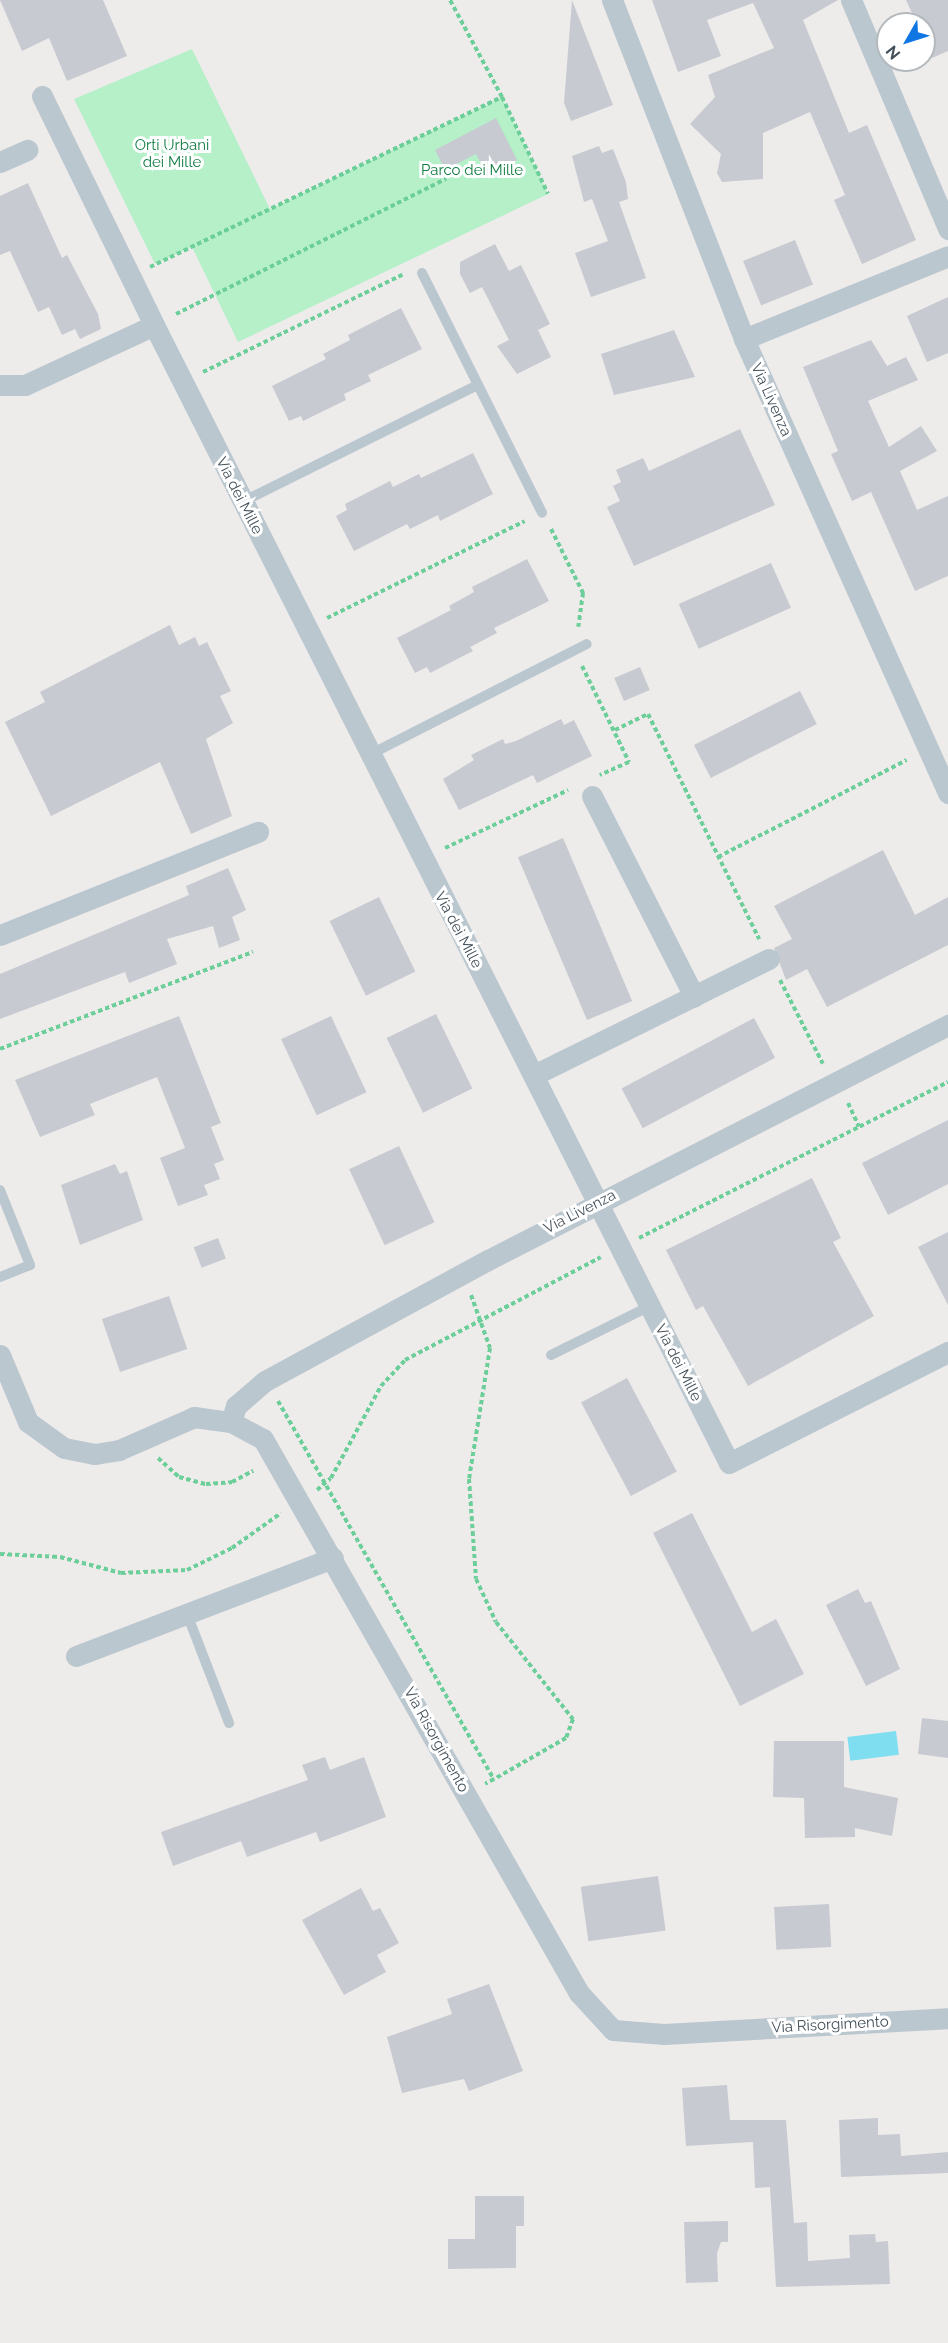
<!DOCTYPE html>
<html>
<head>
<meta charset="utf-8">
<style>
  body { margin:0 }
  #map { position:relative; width:948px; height:2343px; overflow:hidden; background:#eeebeb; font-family:Raleway,sans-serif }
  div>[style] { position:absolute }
  .green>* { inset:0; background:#b5f0c9 }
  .water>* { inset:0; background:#7fdef0; transform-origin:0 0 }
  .building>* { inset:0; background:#c7cad1; transform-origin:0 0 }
  .path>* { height:4px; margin-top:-2px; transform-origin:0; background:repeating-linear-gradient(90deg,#6ccf9a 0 4.5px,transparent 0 7.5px) }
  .lane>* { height:10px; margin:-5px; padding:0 5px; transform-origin:5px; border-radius:5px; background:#bbc7cf }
  .street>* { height:21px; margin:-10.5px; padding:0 10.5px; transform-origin:10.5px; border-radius:10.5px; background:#bbc7cf }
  span { translate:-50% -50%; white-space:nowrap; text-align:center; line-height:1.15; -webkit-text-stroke:6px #fff; paint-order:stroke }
  .park-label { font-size:15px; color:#117d42 }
  .street-label { font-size:15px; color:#435059 }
  .north { position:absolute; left:876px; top:12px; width:60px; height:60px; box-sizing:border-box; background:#fff; border:2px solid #b4b9bd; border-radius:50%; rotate:231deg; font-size:16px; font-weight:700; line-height:24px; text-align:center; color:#435059 }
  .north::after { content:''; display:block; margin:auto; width:21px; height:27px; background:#0f76e4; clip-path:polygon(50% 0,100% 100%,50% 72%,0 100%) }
</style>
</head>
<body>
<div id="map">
  <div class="green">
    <i style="clip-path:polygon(192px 49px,270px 209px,502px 97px,548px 194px,238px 342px,192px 247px,155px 264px,74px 99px)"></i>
  </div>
  <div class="water">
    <i style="left:896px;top:1731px;width:24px;height:49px;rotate:83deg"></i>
  </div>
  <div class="building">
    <i style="clip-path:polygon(0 0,103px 0,127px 56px,67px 81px,49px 38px,22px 51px)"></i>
    <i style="clip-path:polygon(572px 0,613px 105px,571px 121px,564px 103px)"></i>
    <i style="clip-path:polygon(652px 0,838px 0,803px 20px,849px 133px,867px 125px,916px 240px,862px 264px,834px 200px,845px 195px,810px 112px,763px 133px,763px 179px,722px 182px,717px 173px,721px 154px,690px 124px,715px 97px,708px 75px,774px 48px,753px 3px,707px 20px,721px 56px,678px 72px)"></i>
    <i style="clip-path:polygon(906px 0,948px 0,948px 51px,932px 58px,924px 24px,917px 24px)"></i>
    <i style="clip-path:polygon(496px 118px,517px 160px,487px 175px,476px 154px,445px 170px,435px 150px)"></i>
    <i style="clip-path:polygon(599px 146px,602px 153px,613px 149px,626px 182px,628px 199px,619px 202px,646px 278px,591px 297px,575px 253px,608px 241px,592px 199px,584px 202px,572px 156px)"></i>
    <i style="clip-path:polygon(28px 183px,62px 258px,67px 255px,98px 314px,101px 329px,80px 339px,75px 329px,62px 335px,49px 307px,38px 312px,10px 251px,0 255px,0 196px)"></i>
    <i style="left:795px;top:240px;width:48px;height:56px;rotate:68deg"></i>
    <i style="clip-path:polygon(495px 244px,509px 271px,521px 265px,550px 324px,538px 330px,551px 357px,517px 374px,497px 346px,509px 340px,482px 287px,470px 293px,460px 274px,460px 262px)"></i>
    <i style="clip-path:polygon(948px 297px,948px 353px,927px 362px,907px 316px)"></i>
    <i style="clip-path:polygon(401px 308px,422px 349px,368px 375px,371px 381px,344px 394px,346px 400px,303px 421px,301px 416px,289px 421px,272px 386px,326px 359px,323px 354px,350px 340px,348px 335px)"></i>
    <i style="clip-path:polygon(674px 330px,695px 377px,614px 395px,601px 354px)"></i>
    <i style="clip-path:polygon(871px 340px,887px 366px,906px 357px,918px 380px,868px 401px,889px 447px,921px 426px,937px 451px,900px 471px,917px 510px,948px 496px,948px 576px,915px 591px,871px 492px,852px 501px,831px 454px,838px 451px,803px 367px)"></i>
    <i style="clip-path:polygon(740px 429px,775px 505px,634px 566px,607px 507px,620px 501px,613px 486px,621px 482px,616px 470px,643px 458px,649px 471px)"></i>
    <i style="clip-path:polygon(473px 453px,493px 494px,440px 521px,438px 515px,410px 529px,407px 524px,354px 551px,336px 516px,347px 510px,345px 504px,390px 481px,393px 487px,419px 474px,421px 478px)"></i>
    <i style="clip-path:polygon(527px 559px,549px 601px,494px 628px,497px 633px,470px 647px,473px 651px,430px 673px,427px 667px,415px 673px,397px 638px,451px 610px,449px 606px,474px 592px,472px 587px)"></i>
    <i style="left:771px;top:563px;width:49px;height:101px;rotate:66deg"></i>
    <i style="clip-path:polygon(170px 625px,179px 645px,195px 637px,199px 646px,207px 642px,231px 691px,220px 696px,233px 723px,206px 739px,232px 816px,191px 834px,160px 762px,51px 816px,5px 722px,45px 702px,40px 692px)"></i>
    <i style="left:640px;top:667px;width:25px;height:28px;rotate:67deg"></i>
    <i style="left:800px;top:691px;width:37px;height:119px;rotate:63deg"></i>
    <i style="clip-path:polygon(561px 719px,564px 725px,574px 720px,592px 756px,537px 783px,533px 775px,459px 810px,443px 779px,474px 760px,471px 755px,503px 739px,505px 744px,516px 741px)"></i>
    <i style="left:563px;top:838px;width:177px;height:49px;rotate:67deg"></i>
    <i style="clip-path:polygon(883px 850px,915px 915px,948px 897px,948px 945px,827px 1007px,807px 969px,786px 980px,774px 948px,792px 939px,774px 906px)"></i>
    <i style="clip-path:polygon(228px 868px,246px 910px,232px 917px,240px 940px,219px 948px,213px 926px,167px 939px,177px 964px,129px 983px,125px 972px,0 1019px,0 974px,189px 895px,186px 886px)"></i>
    <i style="left:379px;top:897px;width:83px;height:55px;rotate:64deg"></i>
    <i style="left:436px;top:1014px;width:83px;height:55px;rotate:64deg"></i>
    <i style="clip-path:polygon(179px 1016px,221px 1123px,211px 1127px,224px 1160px,214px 1164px,220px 1179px,204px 1185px,208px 1195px,178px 1206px,160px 1158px,185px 1148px,157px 1077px,90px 1104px,95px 1115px,40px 1137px,15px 1080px)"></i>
    <i style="left:331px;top:1016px;width:84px;height:55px;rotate:65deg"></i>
    <i style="left:754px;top:1018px;width:45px;height:150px;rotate:62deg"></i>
    <i style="clip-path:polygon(948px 1120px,948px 1184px,888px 1215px,862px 1163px)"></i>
    <i style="left:399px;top:1146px;width:84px;height:55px;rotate:65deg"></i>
    <i style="clip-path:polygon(115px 1164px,120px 1174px,127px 1171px,143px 1220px,80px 1245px,61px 1185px)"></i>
    <i style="clip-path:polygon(812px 1178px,841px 1238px,833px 1242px,874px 1316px,748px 1386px,703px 1306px,696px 1310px,666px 1250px)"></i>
    <i style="clip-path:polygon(948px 1232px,948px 1305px,918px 1247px)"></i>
    <i style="left:218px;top:1238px;width:22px;height:26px;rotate:69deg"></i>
    <i style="left:169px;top:1296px;width:56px;height:71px;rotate:71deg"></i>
    <i style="left:627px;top:1378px;width:106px;height:52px;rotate:62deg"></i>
    <i style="clip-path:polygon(692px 1513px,752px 1632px,776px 1619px,804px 1674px,740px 1706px,653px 1533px)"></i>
    <i style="clip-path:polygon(858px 1589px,865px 1603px,871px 1601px,900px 1669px,866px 1686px,826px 1605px)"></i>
    <i style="clip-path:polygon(922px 1718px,948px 1721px,948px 1758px,918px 1754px)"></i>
    <i style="clip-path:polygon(774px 1741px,844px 1741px,844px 1787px,898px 1798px,892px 1836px,855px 1828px,855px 1837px,805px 1838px,804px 1798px,773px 1797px)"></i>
    <i style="clip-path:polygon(325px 1757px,330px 1770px,364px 1757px,386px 1817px,320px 1842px,316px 1832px,247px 1857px,241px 1841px,173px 1866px,161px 1832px,308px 1780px,302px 1765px)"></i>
    <i style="left:658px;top:1876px;width:55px;height:78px;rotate:82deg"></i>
    <i style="clip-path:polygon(361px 1888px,373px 1911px,380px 1908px,399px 1943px,377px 1955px,386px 1972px,344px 1995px,302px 1920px)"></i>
    <i style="left:829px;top:1904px;width:43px;height:55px;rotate:87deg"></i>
    <i style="clip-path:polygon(489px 1984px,523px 2071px,469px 2091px,464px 2079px,402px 2093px,387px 2037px,452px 2014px,447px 1999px)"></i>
    <i style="clip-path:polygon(727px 2085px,730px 2120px,786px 2120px,794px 2223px,807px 2222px,808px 2261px,850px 2258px,849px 2235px,875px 2234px,876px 2242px,888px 2241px,890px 2284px,776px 2287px,770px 2187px,755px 2188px,753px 2142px,686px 2146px,682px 2088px)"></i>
    <i style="clip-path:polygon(878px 2118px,878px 2135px,900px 2134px,901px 2156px,948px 2152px,948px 2173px,841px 2177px,839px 2120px)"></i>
    <i style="clip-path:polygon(475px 2196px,524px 2196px,524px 2226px,516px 2226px,516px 2268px,448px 2269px,448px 2239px,475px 2239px)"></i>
    <i style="clip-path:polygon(728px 2221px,728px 2242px,721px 2242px,717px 2253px,718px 2282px,686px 2283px,684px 2222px)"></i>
  </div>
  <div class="path">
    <i style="left:502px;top:97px;width:107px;rotate:64.6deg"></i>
    <i style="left:150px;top:267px;width:391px;rotate:-25.8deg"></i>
    <i style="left:502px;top:97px;width:110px;rotate:-118.2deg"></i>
    <i style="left:176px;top:314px;width:302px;rotate:-26.6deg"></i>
    <i style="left:203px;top:372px;width:224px;rotate:-26deg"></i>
    <i style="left:551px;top:529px;width:72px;rotate:63.4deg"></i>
    <i style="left:583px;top:593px;width:34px;rotate:98deg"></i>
    <i style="left:327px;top:618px;width:220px;rotate:-26.1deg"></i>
    <i style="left:582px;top:666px;width:107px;rotate:63.9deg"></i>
    <i style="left:629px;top:762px;width:32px;rotate:156deg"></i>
    <i style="left:615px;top:730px;width:37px;rotate:-26deg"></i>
    <i style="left:648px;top:714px;width:251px;rotate:63.7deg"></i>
    <i style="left:445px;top:848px;width:136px;rotate:-25.2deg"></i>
    <i style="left:718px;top:857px;width:212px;rotate:-27.2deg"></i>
    <i style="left:780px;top:980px;width:94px;rotate:62.9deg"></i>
    <i style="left:0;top:1049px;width:271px;rotate:-21deg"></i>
    <i style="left:848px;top:1103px;width:26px;rotate:65deg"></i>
    <i style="left:639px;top:1238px;width:346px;rotate:-26.8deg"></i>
    <i style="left:471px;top:1295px;width:56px;rotate:70.3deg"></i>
    <i style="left:490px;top:1348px;width:133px;rotate:99.1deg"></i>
    <i style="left:469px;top:1479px;width:100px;rotate:86deg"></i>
    <i style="left:476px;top:1579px;width:47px;rotate:65.1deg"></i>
    <i style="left:496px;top:1622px;width:124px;rotate:51.6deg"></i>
    <i style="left:573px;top:1719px;width:20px;rotate:110deg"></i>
    <i style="left:566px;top:1738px;width:83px;rotate:150.3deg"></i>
    <i style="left:278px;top:1401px;width:435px;rotate:60.3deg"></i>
    <i style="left:494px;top:1779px;width:10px;rotate:151deg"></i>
    <i style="left:158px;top:1458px;width:28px;rotate:42deg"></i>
    <i style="left:179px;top:1477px;width:28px;rotate:15deg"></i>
    <i style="left:206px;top:1484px;width:26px;rotate:-4deg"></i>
    <i style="left:232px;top:1482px;width:24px;rotate:-28deg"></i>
    <i style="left:317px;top:1490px;width:18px;rotate:-41deg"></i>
    <i style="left:331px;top:1478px;width:105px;rotate:-61.5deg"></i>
    <i style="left:381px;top:1386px;width:35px;rotate:-47deg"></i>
    <i style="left:405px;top:1360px;width:221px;rotate:-27.7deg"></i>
    <i style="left:0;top:1554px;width:60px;rotate:2.9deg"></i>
    <i style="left:60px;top:1557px;width:63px;rotate:14.7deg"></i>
    <i style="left:121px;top:1573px;width:66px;rotate:-2.6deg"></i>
    <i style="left:187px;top:1570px;width:50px;rotate:-26.1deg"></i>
    <i style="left:232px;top:1548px;width:60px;rotate:-35.5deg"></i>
  </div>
  <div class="lane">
    <i style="left:422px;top:273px;width:268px;rotate:63.4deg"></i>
    <i style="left:242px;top:502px;width:263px;rotate:-26.4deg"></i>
    <i style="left:371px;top:754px;width:242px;rotate:-27deg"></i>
    <i style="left:0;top:1190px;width:81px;rotate:68.2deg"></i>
    <i style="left:30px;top:1265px;width:32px;rotate:158deg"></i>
    <i style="left:551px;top:1355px;width:110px;rotate:-26.3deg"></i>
    <i style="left:187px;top:1614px;width:117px;rotate:68.9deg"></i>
  </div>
  <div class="street">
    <i style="left:612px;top:0;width:364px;rotate:68.7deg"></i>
    <i style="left:744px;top:339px;width:498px;rotate:65.8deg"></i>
    <i style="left:851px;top:0;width:249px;rotate:67deg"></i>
    <i style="left:42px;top:96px;width:255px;rotate:63.9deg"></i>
    <i style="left:0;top:162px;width:30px;rotate:-24deg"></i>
    <i style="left:744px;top:339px;width:220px;rotate:-22.1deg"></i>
    <i style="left:0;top:385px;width:25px"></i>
    <i style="left:25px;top:385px;width:142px;rotate:-24.9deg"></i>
    <i style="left:154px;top:325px;width:1275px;rotate:63.19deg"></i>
    <i style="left:729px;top:1463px;width:246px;rotate:-26.9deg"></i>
    <i style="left:592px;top:796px;width:225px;rotate:63deg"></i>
    <i style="left:0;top:935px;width:278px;rotate:-21.8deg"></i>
    <i style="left:534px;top:1075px;width:262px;rotate:-26.3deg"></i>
    <i style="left:0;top:1355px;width:73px;rotate:67.3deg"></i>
    <i style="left:28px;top:1422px;width:44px;rotate:35.8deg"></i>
    <i style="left:64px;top:1448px;width:32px;rotate:11deg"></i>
    <i style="left:95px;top:1454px;width:24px;rotate:-9deg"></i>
    <i style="left:119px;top:1450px;width:82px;rotate:-23.7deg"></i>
    <i style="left:194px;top:1417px;width:37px;rotate:8deg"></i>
    <i style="left:231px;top:1422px;width:36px;rotate:28deg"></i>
    <i style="left:263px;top:1439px;width:638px;rotate:60.3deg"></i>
    <i style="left:579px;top:1993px;width:50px;rotate:47.4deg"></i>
    <i style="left:613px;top:2030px;width:51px;rotate:4.5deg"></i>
    <i style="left:664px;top:2034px;width:284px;rotate:-3.2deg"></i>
    <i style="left:231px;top:1422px;width:17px;rotate:-73deg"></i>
    <i style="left:236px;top:1406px;width:38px;rotate:-41deg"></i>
    <i style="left:265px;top:1381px;width:254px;rotate:-28.5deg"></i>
    <i style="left:488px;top:1260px;width:517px;rotate:-27.06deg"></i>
    <i style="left:76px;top:1656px;width:275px;rotate:-20.9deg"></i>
  </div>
  <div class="park-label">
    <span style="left:172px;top:154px">Orti Urbani<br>dei Mille</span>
    <span style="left:472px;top:171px">Parco dei Mille</span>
  </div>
  <div class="street-label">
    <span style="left:771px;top:400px;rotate:66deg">Via Livenza</span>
    <span style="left:239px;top:496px;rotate:63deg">Via dei Mille</span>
    <span style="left:458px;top:930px;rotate:62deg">Via dei Mille</span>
    <span style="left:580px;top:1212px;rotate:-27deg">Via Livenza</span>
    <span style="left:678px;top:1363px;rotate:63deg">Via dei Mille</span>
    <span style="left:436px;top:1740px;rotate:61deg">Via Risorgimento</span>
    <span style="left:830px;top:2025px;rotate:-3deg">Via Risorgimento</span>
  </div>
  <div class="north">N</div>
</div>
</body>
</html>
